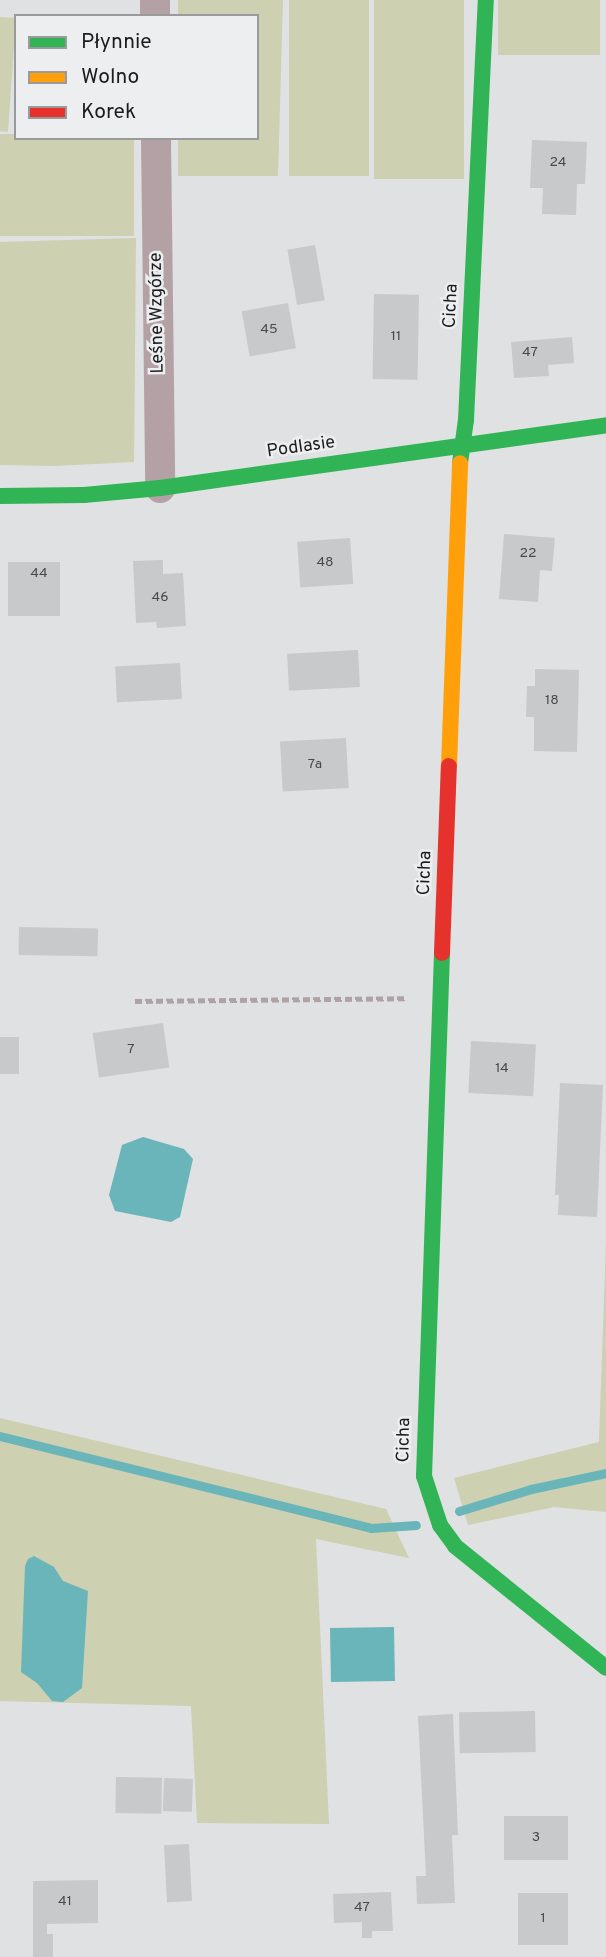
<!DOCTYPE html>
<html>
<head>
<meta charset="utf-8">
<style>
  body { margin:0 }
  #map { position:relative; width:606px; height:1957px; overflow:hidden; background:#dfe1e2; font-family:Overpass,sans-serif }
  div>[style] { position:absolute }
  .green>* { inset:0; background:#cdd0b1; transform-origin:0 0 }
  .water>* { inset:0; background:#6ab5ba; transform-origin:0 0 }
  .stream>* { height:9px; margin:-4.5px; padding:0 4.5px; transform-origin:4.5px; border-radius:4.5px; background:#6ab5ba }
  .building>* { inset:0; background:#c7c9ca; transform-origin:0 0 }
  .path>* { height:4.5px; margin-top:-2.25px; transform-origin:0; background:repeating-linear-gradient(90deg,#aea2a5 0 7px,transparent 0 10.5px) }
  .street>* { height:30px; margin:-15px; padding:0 15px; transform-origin:15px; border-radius:15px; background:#b4a1a5 }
  .fast>* { height:16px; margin:-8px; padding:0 8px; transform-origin:8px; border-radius:8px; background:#30b455 }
  .slow>* { height:16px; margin:-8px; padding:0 8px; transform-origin:8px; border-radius:8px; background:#ff9f0a }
  .jam>* { height:16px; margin:-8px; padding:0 8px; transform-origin:8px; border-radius:8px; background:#e5322d }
  span { translate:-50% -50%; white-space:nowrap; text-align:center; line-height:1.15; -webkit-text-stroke:5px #eceef0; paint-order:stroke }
  .number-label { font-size:14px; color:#484949 }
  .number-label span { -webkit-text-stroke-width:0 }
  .street-label { font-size:18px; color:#1b1c1c }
  .legend { position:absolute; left:14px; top:14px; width:245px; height:126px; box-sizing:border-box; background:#eceef0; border:2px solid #989a9b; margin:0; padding:9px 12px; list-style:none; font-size:21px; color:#1b1c1c }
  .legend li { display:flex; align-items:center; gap:14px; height:35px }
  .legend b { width:35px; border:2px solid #989a9b }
</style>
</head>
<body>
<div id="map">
  <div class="green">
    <i style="clip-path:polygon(178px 0,283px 0,278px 176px,178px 176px,178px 138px,257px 138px,257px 16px,178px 16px)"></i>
    <i style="left:289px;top:0;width:80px;height:176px"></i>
    <i style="left:374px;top:0;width:90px;height:179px"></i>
    <i style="left:498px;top:0;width:102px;height:55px"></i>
    <i style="left:0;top:17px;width:16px;height:114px;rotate:4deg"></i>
    <i style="clip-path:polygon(0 134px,16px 134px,16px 138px,134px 138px,134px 236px,0 236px)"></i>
    <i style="clip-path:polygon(136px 238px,134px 462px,54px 466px,0 465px,0 242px)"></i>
    <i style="clip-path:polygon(606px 1242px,606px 1512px,554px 1507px,468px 1525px,454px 1478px,599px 1442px)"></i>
    <i style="clip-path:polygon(0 1418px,386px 1509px,409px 1558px,316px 1539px,329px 1824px,197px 1823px,191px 1706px,0 1701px)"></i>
  </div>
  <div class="water">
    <i style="clip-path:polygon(143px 1137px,184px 1149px,193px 1159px,180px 1217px,171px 1222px,115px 1211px,109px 1195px,122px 1145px)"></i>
    <i style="clip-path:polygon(34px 1556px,54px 1567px,63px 1581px,88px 1591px,82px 1688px,63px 1702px,52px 1701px,37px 1683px,21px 1672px,25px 1566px,28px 1559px)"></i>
    <i style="left:394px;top:1627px;width:54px;height:64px;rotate:89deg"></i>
  </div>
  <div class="stream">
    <i style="left:0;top:1436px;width:382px;rotate:13.9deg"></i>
    <i style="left:371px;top:1528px;width:45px;rotate:-3.8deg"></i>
    <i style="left:459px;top:1511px;width:75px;rotate:-17deg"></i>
    <i style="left:531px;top:1489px;width:77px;rotate:-12deg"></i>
  </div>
  <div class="building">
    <i style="clip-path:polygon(532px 140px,587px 142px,585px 184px,577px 184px,576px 215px,542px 214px,543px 188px,530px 188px)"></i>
    <i style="left:315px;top:245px;width:56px;height:28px;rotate:80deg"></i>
    <i style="left:374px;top:294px;width:45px;height:85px;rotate:1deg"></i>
    <i style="left:288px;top:303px;width:46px;height:47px;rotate:80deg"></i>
    <i style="clip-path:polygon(572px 337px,574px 363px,548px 365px,549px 376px,514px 378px,511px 342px)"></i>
    <i style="clip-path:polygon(504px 534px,555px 538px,552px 571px,540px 570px,538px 602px,499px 599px)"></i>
    <i style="left:350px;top:538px;width:46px;height:53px;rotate:86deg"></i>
    <i style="clip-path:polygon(163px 560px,163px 574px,183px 573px,186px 626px,157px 628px,156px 622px,136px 623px,133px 561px)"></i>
    <i style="left:8px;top:562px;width:52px;height:54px"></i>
    <i style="left:358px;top:650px;width:37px;height:71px;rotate:87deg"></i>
    <i style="left:180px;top:663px;width:36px;height:65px;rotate:87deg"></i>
    <i style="clip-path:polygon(535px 669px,579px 670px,577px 752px,534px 751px,534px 717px,526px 717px,527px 686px,535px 686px)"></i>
    <i style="left:346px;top:738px;width:50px;height:66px;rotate:87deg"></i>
    <i style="left:19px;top:927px;width:79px;height:28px;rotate:1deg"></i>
    <i style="left:163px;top:1023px;width:45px;height:71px;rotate:82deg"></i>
    <i style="left:0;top:1037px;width:19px;height:37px"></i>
    <i style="left:471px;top:1041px;width:65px;height:52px;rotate:3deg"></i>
    <i style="clip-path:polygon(560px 1083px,603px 1085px,597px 1217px,558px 1215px,559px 1195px,555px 1195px)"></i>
    <i style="left:535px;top:1711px;width:41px;height:76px;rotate:89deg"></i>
    <i style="clip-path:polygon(453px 1714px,458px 1835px,452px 1835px,455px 1903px,417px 1904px,416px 1876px,426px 1876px,418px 1716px)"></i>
    <i style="left:116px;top:1777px;width:46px;height:36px;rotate:1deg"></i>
    <i style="left:193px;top:1779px;width:33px;height:29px;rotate:92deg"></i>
    <i style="left:504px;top:1816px;width:64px;height:44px"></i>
    <i style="left:189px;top:1844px;width:57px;height:25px;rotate:87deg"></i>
    <i style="clip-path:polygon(98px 1880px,98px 1923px,47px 1924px,47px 1934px,53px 1934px,53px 1957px,33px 1957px,33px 1881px)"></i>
    <i style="clip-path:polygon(391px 1892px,393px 1931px,372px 1931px,372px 1938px,362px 1938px,362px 1922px,334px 1923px,333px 1894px)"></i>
    <i style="left:518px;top:1893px;width:50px;height:52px"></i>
  </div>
  <div class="path">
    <i style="left:135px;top:1001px;width:272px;rotate:-0.6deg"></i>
  </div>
  <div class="street">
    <i style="left:155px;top:0;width:16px;rotate:90deg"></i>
    <i style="left:156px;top:138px;width:350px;rotate:89.3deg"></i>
  </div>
  <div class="fast">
    <i style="left:460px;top:463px;width:43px;rotate:-82.1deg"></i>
    <i style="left:466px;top:420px;width:420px;rotate:-87.3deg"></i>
    <i style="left:0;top:496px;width:84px;rotate:-0.7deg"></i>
    <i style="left:84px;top:495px;width:76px;rotate:-5.3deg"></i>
    <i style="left:160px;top:488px;width:450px;rotate:-8deg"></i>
    <i style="left:442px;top:953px;width:523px;rotate:91.97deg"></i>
    <i style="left:424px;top:1476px;width:52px;rotate:71.9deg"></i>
    <i style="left:440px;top:1525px;width:26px;rotate:54deg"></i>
    <i style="left:455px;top:1546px;width:194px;rotate:38.9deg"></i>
  </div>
  <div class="slow">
    <i style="left:449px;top:766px;width:303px;rotate:-87.9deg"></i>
  </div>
  <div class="jam">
    <i style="left:442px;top:953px;width:187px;rotate:-87.9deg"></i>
  </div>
  <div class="number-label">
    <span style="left:558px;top:163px">24</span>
    <span style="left:269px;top:330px">45</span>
    <span style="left:396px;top:337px">11</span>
    <span style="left:530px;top:353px">47</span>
    <span style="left:528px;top:554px">22</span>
    <span style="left:325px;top:563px">48</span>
    <span style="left:39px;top:574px">44</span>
    <span style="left:160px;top:598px">46</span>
    <span style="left:552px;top:701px">18</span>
    <span style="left:315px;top:765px">7a</span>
    <span style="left:131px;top:1050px">7</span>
    <span style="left:502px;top:1069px">14</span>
    <span style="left:536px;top:1838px">3</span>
    <span style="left:65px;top:1902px">41</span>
    <span style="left:362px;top:1908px">47</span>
    <span style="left:543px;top:1919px">1</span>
  </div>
  <div class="street-label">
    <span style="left:452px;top:306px;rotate:-87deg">Cicha</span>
    <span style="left:158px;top:313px;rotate:-91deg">Leśne Wzgórze</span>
    <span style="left:301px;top:448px;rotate:-8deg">Podlasie</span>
    <span style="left:426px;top:873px;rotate:-88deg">Cicha</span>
    <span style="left:405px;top:1440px;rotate:-89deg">Cicha</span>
  </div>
  <ul class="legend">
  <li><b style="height:9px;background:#30b455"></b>Płynnie</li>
  <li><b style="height:9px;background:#ff9f0a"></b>Wolno</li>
  <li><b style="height:9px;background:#e5322d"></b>Korek</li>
  </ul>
</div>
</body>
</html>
